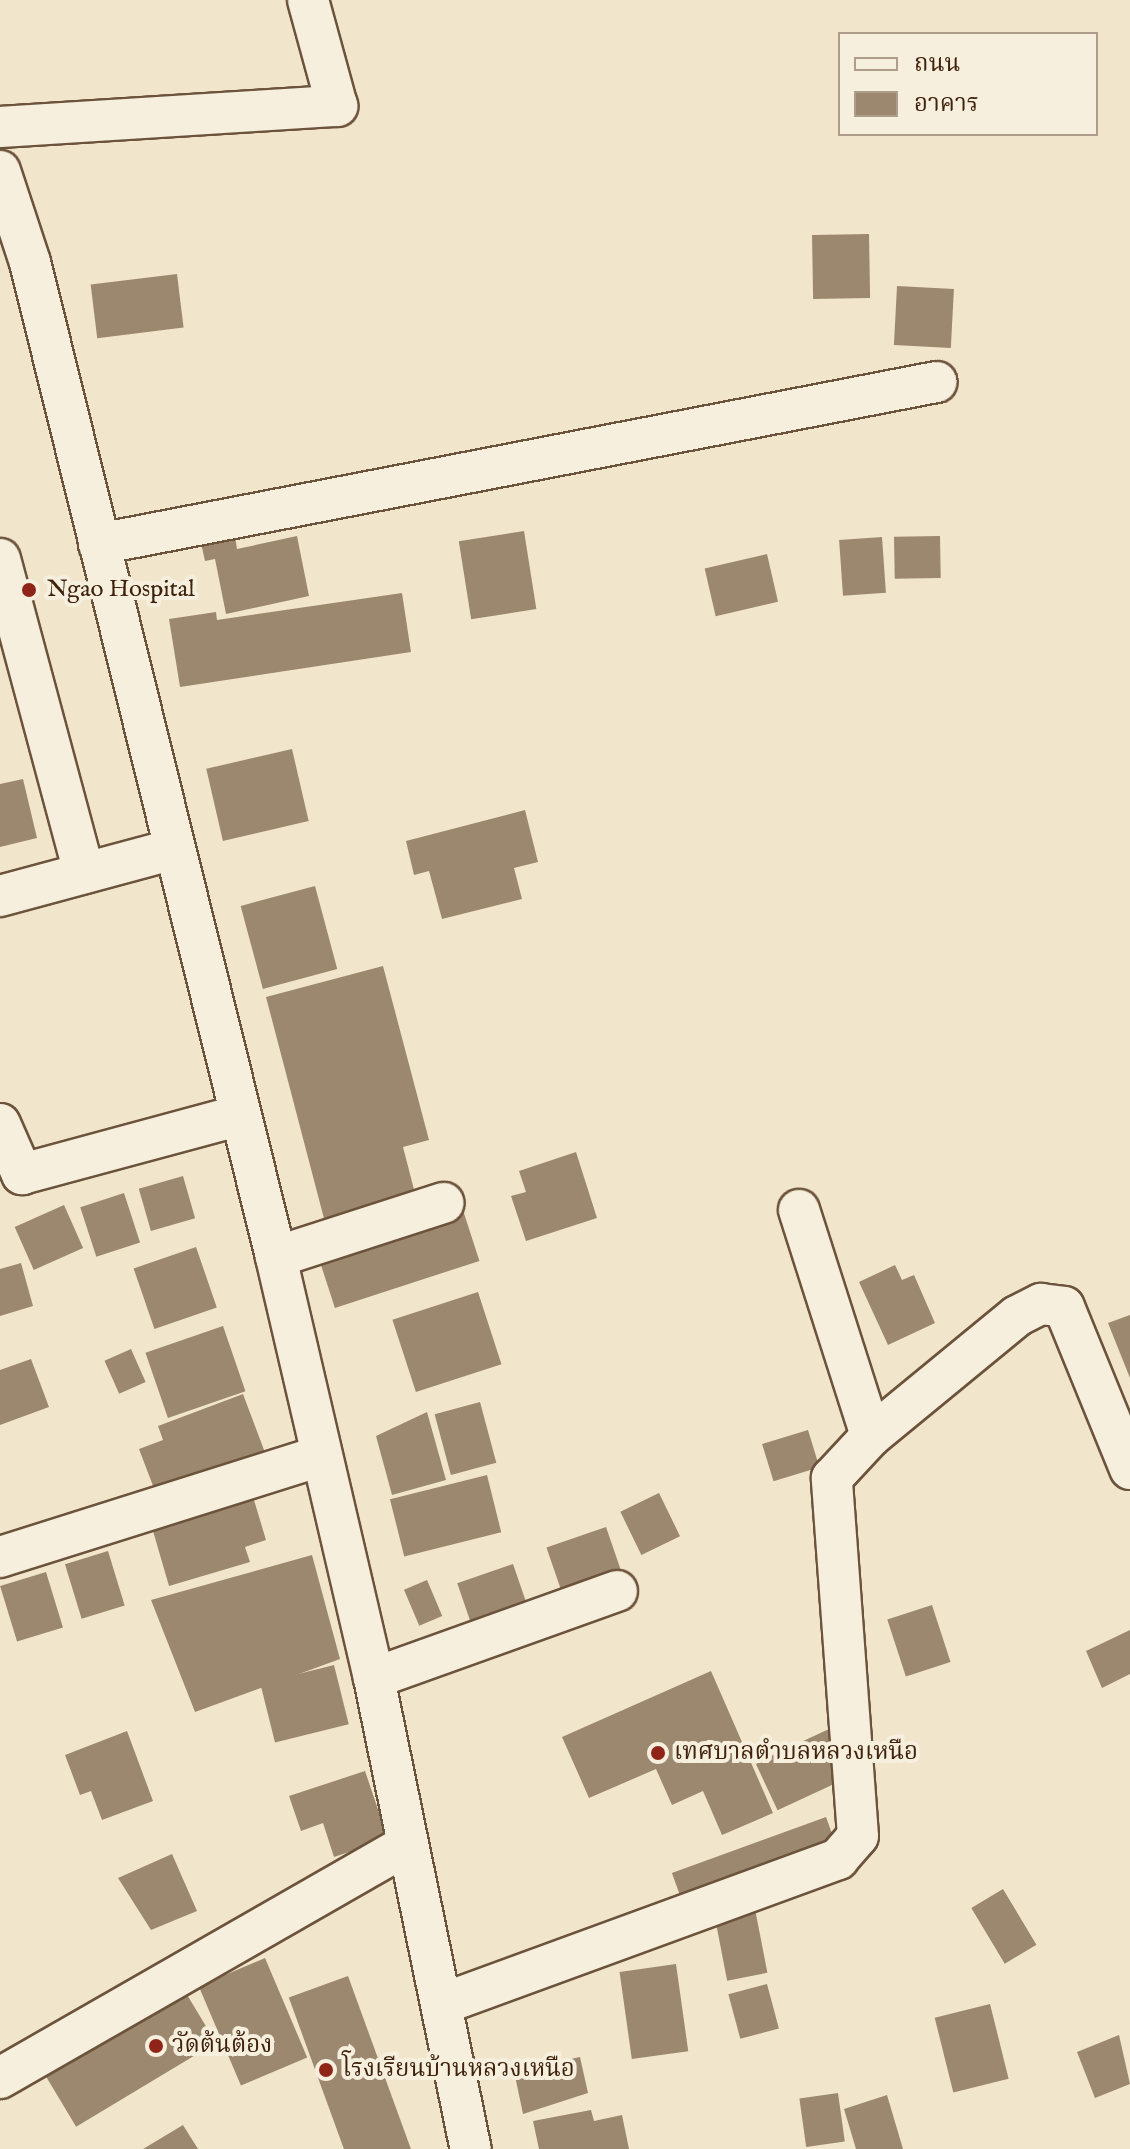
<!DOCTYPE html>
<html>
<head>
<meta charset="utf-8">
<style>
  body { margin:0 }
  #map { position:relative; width:1130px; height:2149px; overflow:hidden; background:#f1e6cc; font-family:"IM FELL English","Noto Serif Thai",serif }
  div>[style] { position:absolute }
  .building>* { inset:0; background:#9c886f; transform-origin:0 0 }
  .roads { filter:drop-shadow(2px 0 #6c533b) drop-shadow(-2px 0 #6c533b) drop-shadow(0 2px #6c533b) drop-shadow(0 -2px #6c533b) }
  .minor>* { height:40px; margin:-20px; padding:0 20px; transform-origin:20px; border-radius:20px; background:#f6efde }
  .dots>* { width:22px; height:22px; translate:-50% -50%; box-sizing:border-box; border:4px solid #f6efde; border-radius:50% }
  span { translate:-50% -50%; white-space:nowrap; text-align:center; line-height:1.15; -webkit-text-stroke:8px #f6efde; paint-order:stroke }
  .poi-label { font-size:24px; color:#3f220b }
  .left { translate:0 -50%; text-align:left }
  .legend { position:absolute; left:838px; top:32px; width:260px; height:104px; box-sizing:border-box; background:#f6efde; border:2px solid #ad9d8a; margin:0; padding:10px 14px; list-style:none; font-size:24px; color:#3f220b }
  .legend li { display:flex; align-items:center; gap:16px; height:40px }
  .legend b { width:40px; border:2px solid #ad9d8a }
</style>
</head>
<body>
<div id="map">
  <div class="building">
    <i style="left:869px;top:234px;width:64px;height:57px;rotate:89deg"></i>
    <i style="left:177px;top:274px;width:54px;height:87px;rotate:83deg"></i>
    <i style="left:897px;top:286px;width:57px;height:59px;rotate:3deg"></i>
    <i style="left:524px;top:531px;width:79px;height:66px;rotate:81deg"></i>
    <i style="clip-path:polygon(235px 536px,237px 549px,297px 536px,309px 596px,226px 614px,215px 559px,205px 561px,201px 543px)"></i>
    <i style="left:940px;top:536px;width:42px;height:46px;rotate:89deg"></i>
    <i style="left:882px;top:537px;width:56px;height:43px;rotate:86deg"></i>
    <i style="left:767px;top:554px;width:49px;height:64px;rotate:77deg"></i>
    <i style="clip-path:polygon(402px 593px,411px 652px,180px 687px,169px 619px,216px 612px,217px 620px)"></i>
    <i style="left:292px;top:749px;width:74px;height:88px;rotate:77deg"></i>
    <i style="clip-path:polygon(23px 779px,37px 838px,0 847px,0 784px)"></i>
    <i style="clip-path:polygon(525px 810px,538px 862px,514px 868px,522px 899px,442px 919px,429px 871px,414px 875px,406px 841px)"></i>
    <i style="left:315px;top:886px;width:86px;height:77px;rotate:75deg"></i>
    <i style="clip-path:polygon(383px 966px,429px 1140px,403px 1147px,418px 1205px,327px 1230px,266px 997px)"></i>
    <i style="clip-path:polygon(576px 1152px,597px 1218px,526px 1241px,511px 1196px,526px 1192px,519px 1171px)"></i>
    <i style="left:183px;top:1176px;width:44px;height:46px;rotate:74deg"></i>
    <i style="left:124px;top:1193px;width:52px;height:46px;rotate:72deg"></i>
    <i style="left:460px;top:1201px;width:63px;height:152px;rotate:72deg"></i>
    <i style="left:64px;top:1205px;width:47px;height:54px;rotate:66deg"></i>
    <i style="left:196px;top:1247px;width:64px;height:66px;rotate:71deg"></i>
    <i style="clip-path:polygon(21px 1263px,33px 1306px,0 1316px,0 1269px)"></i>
    <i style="clip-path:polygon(895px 1265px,902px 1280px,914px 1275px,935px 1323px,888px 1345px,859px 1282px)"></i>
    <i style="left:478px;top:1292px;width:76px;height:90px;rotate:72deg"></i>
    <i style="clip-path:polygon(1130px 1315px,1130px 1378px,1108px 1323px)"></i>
    <i style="left:223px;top:1326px;width:69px;height:82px;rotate:71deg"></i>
    <i style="left:131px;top:1349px;width:36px;height:29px;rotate:66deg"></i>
    <i style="clip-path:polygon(31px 1359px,49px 1407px,0 1425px,0 1370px)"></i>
    <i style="clip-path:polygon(243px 1394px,267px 1458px,158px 1499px,139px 1449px,163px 1440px,158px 1426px)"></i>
    <i style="left:480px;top:1402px;width:63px;height:47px;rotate:75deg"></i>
    <i style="clip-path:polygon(427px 1412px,446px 1480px,392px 1495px,376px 1436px)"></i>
    <i style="left:808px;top:1430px;width:39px;height:48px;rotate:73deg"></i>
    <i style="left:487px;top:1475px;width:59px;height:100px;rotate:76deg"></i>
    <i style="left:659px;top:1493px;width:48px;height:43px;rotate:64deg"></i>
    <i style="clip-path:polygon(254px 1500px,266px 1540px,245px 1547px,250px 1562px,169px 1586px,153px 1531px)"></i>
    <i style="left:606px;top:1527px;width:56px;height:63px;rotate:71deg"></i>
    <i style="left:108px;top:1551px;width:57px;height:45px;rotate:73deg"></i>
    <i style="clip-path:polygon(312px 1555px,340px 1659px,195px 1712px,151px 1600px)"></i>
    <i style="left:513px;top:1564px;width:56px;height:59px;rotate:71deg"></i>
    <i style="left:46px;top:1572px;width:58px;height:48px;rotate:73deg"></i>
    <i style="left:427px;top:1580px;width:39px;height:25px;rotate:67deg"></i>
    <i style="left:932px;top:1605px;width:60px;height:47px;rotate:72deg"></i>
    <i style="clip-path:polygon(1130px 1630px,1130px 1674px,1102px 1688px,1086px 1651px)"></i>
    <i style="left:334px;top:1665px;width:61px;height:76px;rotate:76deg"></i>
    <i style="clip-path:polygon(711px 1671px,773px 1813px,722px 1835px,703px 1791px,672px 1805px,656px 1769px,589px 1798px,562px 1737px)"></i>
    <i style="left:829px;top:1729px;width:52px;height:81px;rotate:65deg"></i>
    <i style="clip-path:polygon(127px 1731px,153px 1801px,102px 1820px,91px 1791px,80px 1795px,65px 1755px)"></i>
    <i style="clip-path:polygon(365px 1771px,388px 1839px,334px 1857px,323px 1823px,301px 1831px,289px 1796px)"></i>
    <i style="left:826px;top:1817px;width:30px;height:164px;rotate:70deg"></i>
    <i style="clip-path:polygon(172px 1854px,197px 1911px,151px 1930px,118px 1878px)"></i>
    <i style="left:1003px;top:1889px;width:65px;height:37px;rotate:59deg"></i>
    <i style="left:755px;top:1909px;width:65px;height:41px;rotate:79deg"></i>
    <i style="left:265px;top:1958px;width:108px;height:72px;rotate:67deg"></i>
    <i style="left:676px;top:1964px;width:88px;height:57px;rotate:82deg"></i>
    <i style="left:348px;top:1976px;width:184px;height:63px;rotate:70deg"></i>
    <i style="left:767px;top:1984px;width:46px;height:40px;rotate:75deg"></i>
    <i style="left:186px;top:1993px;width:58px;height:163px;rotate:59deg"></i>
    <i style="left:990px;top:2004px;width:77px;height:57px;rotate:76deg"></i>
    <i style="clip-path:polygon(1119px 2035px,1130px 2084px,1095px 2098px,1077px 2052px)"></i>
    <i style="clip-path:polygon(580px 2057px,588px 2093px,523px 2114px,514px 2071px)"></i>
    <i style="left:838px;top:2093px;width:49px;height:39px;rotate:82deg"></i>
    <i style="clip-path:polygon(887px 2095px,903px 2149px,856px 2149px,844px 2109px)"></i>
    <i style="clip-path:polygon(591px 2110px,594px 2121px,622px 2115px,629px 2149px,539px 2149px,533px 2121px)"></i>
    <i style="clip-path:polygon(183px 2125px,198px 2149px,143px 2149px)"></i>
  </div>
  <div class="roads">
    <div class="minor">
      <i style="left:0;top:127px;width:338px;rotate:-3.6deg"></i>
      <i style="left:337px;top:106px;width:110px;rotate:-105.3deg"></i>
      <i style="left:0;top:171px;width:96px;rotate:71.8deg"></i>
      <i style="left:30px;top:262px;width:1025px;rotate:76.11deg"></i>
      <i style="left:276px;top:1257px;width:432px;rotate:76.9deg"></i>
      <i style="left:374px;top:1678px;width:481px;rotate:78.4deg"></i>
      <i style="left:99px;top:544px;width:853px;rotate:-10.95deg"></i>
      <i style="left:0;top:559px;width:325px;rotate:75deg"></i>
      <i style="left:0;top:896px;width:176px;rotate:-15.1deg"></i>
      <i style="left:0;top:1124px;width:55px;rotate:66.3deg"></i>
      <i style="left:22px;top:1174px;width:226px;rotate:-15.1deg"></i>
      <i style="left:799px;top:1210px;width:237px;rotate:72.3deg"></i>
      <i style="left:276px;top:1257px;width:176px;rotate:-17.9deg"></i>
      <i style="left:0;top:1557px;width:337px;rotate:-17.5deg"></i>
      <i style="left:374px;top:1678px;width:258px;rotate:-19.7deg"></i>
      <i style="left:442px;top:2004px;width:422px;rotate:-20.1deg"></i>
      <i style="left:838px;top:1859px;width:30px;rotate:-49deg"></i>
      <i style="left:858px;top:1836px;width:359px;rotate:-94.2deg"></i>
      <i style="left:832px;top:1478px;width:57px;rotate:-47.1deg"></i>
      <i style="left:871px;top:1436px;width:189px;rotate:-39.4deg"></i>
      <i style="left:1017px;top:1316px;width:27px;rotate:-27deg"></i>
      <i style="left:1041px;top:1304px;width:23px;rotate:7deg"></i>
      <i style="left:1064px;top:1307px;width:175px;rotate:67.8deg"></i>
      <i style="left:0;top:2078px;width:465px;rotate:-29.8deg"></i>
    </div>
  </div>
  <div class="dots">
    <i style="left:29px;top:590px;background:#8f2418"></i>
    <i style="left:658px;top:1753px;background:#8f2418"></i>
    <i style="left:156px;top:2046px;background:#8f2418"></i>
    <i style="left:326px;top:2070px;background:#8f2418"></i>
  </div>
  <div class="poi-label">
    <span class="left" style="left:47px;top:590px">Ngao Hospital</span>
    <span class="left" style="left:674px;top:1753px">เทศบาลตำบลหลวงเหนือ</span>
    <span class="left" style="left:172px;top:2046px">วัดต้นต้อง</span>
    <span class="left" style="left:342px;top:2070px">โรงเรียนบ้านหลวงเหนือ</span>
  </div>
  <ul class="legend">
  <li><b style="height:10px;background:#f6efde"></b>ถนน</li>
  <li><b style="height:22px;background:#9c886f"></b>อาคาร</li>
  </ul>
</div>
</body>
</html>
